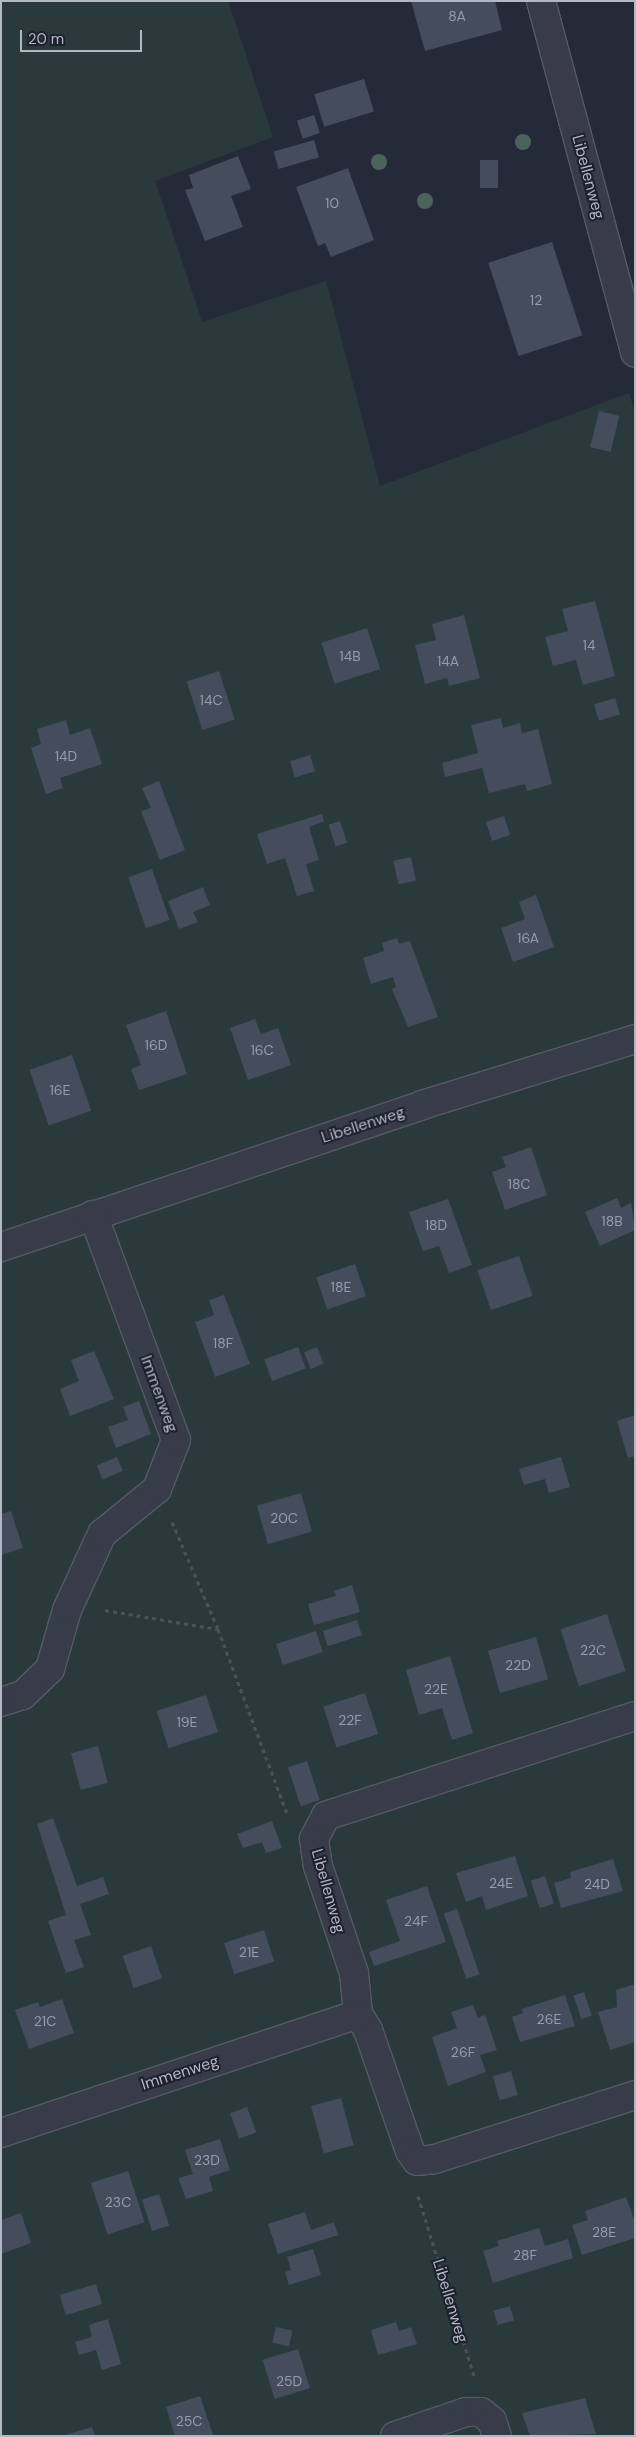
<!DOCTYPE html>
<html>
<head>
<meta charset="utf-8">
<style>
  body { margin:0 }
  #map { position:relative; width:636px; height:2437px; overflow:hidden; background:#242a37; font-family:"DM Sans",sans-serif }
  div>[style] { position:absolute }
  .green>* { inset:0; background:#2a3a3c }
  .building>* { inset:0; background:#454c5c; transform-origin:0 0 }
  .path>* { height:3px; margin-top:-1.5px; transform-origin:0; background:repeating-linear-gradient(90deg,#47555a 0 4px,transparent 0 8px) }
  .roads { filter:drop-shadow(1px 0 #555a66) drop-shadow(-1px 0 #555a66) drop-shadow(0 1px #555a66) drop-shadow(0 -1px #555a66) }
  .minor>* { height:28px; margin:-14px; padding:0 14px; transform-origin:14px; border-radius:14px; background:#373c48 }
  .trees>* { width:16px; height:16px; margin:-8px; border-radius:50%; background:#4c635c }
  span { translate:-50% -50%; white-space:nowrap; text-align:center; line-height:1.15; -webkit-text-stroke:4px #1d212d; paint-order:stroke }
  .number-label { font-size:14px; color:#979caa }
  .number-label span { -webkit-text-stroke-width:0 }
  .street-label { font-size:16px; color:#b2b7c4 }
  .frame { position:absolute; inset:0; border:2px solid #b2b7c4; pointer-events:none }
  .scale { position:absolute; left:20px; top:30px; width:122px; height:22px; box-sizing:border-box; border:2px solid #b2b7c4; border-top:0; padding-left:6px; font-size:15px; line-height:18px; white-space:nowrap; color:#b2b7c4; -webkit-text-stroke:4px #1d212d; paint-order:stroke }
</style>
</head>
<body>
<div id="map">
  <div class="green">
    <i style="clip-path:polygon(1px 1px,228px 1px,273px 137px,155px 181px,202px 322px,326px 281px,380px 486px,629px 393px,635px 413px,635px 2436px,1px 2436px)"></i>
  </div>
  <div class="building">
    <i style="clip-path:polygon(411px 1px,495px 1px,502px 30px,425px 51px)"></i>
    <i style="left:364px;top:79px;width:34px;height:52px;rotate:73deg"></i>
    <i style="left:314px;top:115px;width:19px;height:18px;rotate:72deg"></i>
    <i style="left:314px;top:140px;width:18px;height:42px;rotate:74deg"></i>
    <i style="clip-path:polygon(238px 156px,251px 189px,231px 196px,243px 227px,205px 241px,185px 190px,193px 188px,189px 175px)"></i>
    <i style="left:480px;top:160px;width:18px;height:28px"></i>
    <i style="clip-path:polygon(348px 168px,374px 240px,331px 257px,325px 243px,318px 246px,296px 187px)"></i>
    <i style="left:552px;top:242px;width:98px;height:67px;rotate:72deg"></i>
    <i style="left:599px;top:411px;width:21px;height:37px;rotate:14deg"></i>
    <i style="clip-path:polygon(595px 601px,615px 676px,583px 685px,576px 660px,553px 666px,545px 637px,568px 631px,562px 609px)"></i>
    <i style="clip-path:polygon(464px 615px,480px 678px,449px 686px,447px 678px,425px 684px,415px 645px,436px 640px,432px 624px)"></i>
    <i style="left:367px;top:628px;width:43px;height:48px;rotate:72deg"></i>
    <i style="left:219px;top:671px;width:51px;height:34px;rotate:72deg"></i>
    <i style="left:615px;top:698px;width:17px;height:22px;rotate:73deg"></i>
    <i style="clip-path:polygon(501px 718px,503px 728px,520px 723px,522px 733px,538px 729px,552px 784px,527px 791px,525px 784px,489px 793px,482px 768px,445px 777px,442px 763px,478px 753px,471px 725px)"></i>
    <i style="clip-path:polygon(66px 720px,70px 735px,90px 728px,102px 764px,60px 778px,63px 788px,46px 794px,31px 748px,41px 744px,37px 729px)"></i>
    <i style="left:310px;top:755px;width:17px;height:21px;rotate:73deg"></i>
    <i style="clip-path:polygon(159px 781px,185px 850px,160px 860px,141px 811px,151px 808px,142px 788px)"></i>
    <i style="clip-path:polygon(322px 814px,324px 821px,309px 827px,319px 860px,306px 864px,314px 891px,297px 896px,285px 858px,267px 864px,257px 834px)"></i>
    <i style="left:504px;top:816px;width:20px;height:19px;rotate:72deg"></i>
    <i style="left:340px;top:821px;width:23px;height:12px;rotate:72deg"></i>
    <i style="left:411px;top:857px;width:24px;height:18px;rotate:78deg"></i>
    <i style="left:152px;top:869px;width:54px;height:25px;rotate:71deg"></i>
    <i style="clip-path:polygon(203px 887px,210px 905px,193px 912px,198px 922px,179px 929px,168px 901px)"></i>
    <i style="clip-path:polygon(536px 895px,554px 947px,513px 962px,501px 928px,525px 919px,519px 902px)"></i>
    <i style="clip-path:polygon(397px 938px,399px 944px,410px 941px,438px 1017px,408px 1027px,392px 989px,396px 987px,393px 977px,371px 984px,363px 958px,384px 951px,382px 943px)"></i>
    <i style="clip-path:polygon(166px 1011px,187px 1074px,139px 1090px,131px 1069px,141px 1065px,126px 1025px)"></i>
    <i style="clip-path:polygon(255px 1019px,261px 1034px,278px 1028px,291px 1065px,248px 1080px,230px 1028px)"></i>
    <i style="left:72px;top:1055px;width:59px;height:45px;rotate:71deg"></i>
    <i style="clip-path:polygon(531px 1147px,547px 1195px,505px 1210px,492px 1172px,506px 1167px,502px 1157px)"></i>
    <i style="clip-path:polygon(617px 1198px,621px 1208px,631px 1203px,635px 1230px,600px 1246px,585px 1212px)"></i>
    <i style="clip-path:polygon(448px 1199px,472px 1265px,449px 1273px,439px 1246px,423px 1251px,409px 1212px)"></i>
    <i style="left:519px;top:1256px;width:42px;height:44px;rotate:71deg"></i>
    <i style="left:355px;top:1264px;width:34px;height:41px;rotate:71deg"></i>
    <i style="clip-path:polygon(224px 1295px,250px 1364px,215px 1377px,195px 1322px,214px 1315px,209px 1300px)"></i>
    <i style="left:298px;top:1347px;width:23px;height:36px;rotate:70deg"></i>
    <i style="left:317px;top:1347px;width:18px;height:14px;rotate:68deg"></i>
    <i style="clip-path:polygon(94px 1351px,114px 1399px,70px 1416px,60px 1389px,79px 1381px,71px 1360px)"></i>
    <i style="clip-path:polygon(139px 1401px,151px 1434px,116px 1448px,108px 1427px,128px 1420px,123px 1407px)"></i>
    <i style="clip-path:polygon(635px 1415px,635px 1456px,628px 1458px,617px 1421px)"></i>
    <i style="left:117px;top:1457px;width:15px;height:22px;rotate:67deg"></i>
    <i style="clip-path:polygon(561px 1457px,570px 1487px,549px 1493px,545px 1479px,524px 1485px,519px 1469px)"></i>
    <i style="left:301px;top:1493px;width:40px;height:46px;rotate:74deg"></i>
    <i style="clip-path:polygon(11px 1511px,23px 1548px,1px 1555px,1px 1514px)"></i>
    <i style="clip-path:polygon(352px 1585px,360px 1612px,314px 1625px,308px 1604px,336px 1596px,334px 1591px)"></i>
    <i style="left:607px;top:1614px;width:60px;height:49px;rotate:72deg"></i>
    <i style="left:357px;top:1620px;width:16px;height:36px;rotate:72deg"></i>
    <i style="left:316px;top:1631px;width:22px;height:42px;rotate:72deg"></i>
    <i style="left:536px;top:1637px;width:44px;height:50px;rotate:74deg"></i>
    <i style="clip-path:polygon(450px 1656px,473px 1733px,452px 1740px,442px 1708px,419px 1715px,406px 1670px)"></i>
    <i style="left:365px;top:1693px;width:43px;height:44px;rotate:72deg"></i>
    <i style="left:206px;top:1695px;width:39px;height:52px;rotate:72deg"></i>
    <i style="left:98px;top:1746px;width:38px;height:28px;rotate:75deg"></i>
    <i style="left:307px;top:1761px;width:41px;height:20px;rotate:72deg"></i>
    <i style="clip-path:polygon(53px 1818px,77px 1886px,103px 1877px,109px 1894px,80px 1904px,91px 1935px,74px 1940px,84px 1967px,66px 1973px,48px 1921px,66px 1915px,37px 1824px)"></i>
    <i style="clip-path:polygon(272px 1821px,282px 1848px,266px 1853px,262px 1842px,243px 1848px,237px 1834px)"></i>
    <i style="clip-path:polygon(515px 1856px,528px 1896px,486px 1910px,482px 1896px,466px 1902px,456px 1873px)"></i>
    <i style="clip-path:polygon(613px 1859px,623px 1891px,561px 1908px,554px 1883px,571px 1878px,570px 1872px)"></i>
    <i style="left:545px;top:1876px;width:29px;height:15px;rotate:72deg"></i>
    <i style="clip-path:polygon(427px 1886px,446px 1942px,374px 1966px,369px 1952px,400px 1941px,386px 1900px)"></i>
    <i style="left:457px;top:1909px;width:69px;height:14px;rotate:71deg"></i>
    <i style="left:264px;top:1930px;width:33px;height:42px;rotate:72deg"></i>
    <i style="left:151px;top:1946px;width:34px;height:30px;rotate:71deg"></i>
    <i style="clip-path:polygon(635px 1984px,635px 2042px,610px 2050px,598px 2012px,617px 2007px,616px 1990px)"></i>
    <i style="left:584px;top:1992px;width:25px;height:11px;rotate:72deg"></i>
    <i style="clip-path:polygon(565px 1995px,575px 2026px,520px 2042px,512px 2017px,523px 2013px,522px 2009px)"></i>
    <i style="clip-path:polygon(62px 1999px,74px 2033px,29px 2049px,15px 2010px,38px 2002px,40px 2007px)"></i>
    <i style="clip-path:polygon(473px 2005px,478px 2018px,485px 2015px,497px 2050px,480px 2055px,486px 2072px,448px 2086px,432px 2037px,457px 2028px,451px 2012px)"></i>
    <i style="left:511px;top:2071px;width:25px;height:19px;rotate:74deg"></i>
    <i style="left:341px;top:2098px;width:49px;height:31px;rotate:75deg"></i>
    <i style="left:247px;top:2107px;width:27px;height:18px;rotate:70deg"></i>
    <i style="clip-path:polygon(220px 2139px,230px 2170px,209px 2177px,213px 2191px,186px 2199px,178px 2178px,193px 2174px,185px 2150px)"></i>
    <i style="left:128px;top:2171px;width:54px;height:39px;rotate:72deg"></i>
    <i style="left:159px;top:2194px;width:33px;height:18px;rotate:72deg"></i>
    <i style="clip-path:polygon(626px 2197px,635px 2222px,635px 2238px,582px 2255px,572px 2225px,588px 2220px,585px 2211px)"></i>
    <i style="clip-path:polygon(305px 2212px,311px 2230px,334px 2222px,338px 2235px,278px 2254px,268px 2224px)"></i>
    <i style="clip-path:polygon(21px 2213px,31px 2243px,1px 2254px,1px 2220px)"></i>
    <i style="clip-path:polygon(539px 2228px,545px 2246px,568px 2239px,573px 2258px,493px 2283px,483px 2251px,499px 2246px,497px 2241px)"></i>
    <i style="clip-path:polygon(313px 2249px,321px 2275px,289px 2285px,285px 2272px,291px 2270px,287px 2257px)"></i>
    <i style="left:96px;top:2284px;width:21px;height:38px;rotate:73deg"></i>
    <i style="left:510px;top:2306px;width:15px;height:17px;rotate:74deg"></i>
    <i style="clip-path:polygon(108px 2319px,121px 2364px,102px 2370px,96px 2350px,79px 2355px,75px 2342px,92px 2337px,89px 2325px)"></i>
    <i style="clip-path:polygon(396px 2322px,399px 2331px,411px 2327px,417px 2344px,378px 2355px,371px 2330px)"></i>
    <i style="left:276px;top:2327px;width:17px;height:16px;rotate:13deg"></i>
    <i style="left:298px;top:2349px;width:41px;height:37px;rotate:73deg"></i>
    <i style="clip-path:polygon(200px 2396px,213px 2435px,175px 2436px,166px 2407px)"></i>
    <i style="clip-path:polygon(585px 2398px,596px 2434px,530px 2436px,522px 2413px)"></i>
    <i style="clip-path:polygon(92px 2427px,95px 2436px,65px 2436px,65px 2435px)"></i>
  </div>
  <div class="path">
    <i style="left:172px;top:1522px;width:116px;rotate:66.7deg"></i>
    <i style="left:218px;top:1629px;width:197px;rotate:69.5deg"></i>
    <i style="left:105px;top:1610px;width:114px;rotate:9.6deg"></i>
    <i style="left:418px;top:2196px;width:189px;rotate:72.7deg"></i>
  </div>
  <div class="roads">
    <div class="minor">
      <i style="left:541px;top:1px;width:364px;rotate:75deg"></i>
      <i style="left:1px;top:1247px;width:444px;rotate:-18.6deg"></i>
      <i style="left:422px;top:1105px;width:223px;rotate:-17.2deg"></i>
      <i style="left:1px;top:1702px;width:23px;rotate:-18deg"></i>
      <i style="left:23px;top:1695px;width:37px;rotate:-44deg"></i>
      <i style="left:50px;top:1669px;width:61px;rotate:-73.9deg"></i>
      <i style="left:67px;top:1610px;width:84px;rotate:-65.3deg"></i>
      <i style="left:102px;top:1534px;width:71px;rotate:-39.3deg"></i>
      <i style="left:157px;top:1489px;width:53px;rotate:-68.8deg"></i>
      <i style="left:176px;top:1440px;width:240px;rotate:-110.2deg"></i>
      <i style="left:635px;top:1716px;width:325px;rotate:162.1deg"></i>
      <i style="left:326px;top:1816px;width:26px;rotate:118deg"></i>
      <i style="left:314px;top:1839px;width:27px;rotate:82deg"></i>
      <i style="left:318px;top:1866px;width:113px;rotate:71.4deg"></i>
      <i style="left:354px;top:1973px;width:41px;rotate:84.4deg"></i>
      <i style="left:358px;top:2014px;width:19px;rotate:58deg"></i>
      <i style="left:368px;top:2030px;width:128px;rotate:70.9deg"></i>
      <i style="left:410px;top:2151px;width:12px;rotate:55deg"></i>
      <i style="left:417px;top:2161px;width:18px;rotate:-6deg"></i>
      <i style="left:435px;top:2159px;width:210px;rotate:-17.7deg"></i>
      <i style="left:1px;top:2133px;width:376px;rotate:-18.4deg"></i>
      <i style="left:395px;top:2436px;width:75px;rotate:-18.7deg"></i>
      <i style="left:466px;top:2412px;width:15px"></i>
      <i style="left:481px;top:2412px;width:14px;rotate:39deg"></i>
      <i style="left:492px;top:2421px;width:16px;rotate:72deg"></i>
    </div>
  </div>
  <div class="trees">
    <i style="left:523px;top:142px"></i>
    <i style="left:379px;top:162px"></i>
    <i style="left:425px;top:201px"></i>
  </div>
  <div class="number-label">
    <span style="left:457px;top:16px">8A</span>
    <span style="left:332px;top:203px">10</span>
    <span style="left:536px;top:300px">12</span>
    <span style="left:589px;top:645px">14</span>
    <span style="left:350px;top:656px">14B</span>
    <span style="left:448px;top:661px">14A</span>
    <span style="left:211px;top:700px">14C</span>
    <span style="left:66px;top:756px">14D</span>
    <span style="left:528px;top:938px">16A</span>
    <span style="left:156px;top:1045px">16D</span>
    <span style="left:262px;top:1050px">16C</span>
    <span style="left:60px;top:1090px">16E</span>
    <span style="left:519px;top:1184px">18C</span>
    <span style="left:612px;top:1221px">18B</span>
    <span style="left:436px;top:1225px">18D</span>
    <span style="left:341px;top:1287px">18E</span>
    <span style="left:223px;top:1343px">18F</span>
    <span style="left:284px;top:1518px">20C</span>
    <span style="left:593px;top:1650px">22C</span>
    <span style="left:518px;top:1665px">22D</span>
    <span style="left:436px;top:1689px">22E</span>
    <span style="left:350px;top:1720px">22F</span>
    <span style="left:187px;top:1722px">19E</span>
    <span style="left:501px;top:1883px">24E</span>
    <span style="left:597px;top:1884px">24D</span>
    <span style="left:416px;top:1921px">24F</span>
    <span style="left:249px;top:1952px">21E</span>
    <span style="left:549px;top:2019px">26E</span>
    <span style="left:45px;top:2021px">21C</span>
    <span style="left:463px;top:2052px">26F</span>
    <span style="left:207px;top:2160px">23D</span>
    <span style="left:118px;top:2202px">23C</span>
    <span style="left:604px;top:2232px">28E</span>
    <span style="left:525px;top:2255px">28F</span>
    <span style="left:289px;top:2381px">25D</span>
    <span style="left:189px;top:2421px">25C</span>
  </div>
  <div class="street-label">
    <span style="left:588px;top:177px;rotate:75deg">Libellenweg</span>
    <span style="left:363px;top:1125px;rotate:-18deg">Libellenweg</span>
    <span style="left:159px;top:1394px;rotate:70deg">Immenweg</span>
    <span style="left:328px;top:1891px;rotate:74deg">Libellenweg</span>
    <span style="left:180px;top:2073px;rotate:-18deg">Immenweg</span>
    <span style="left:450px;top:2301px;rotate:73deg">Libellenweg</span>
  </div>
  <div class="frame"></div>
  <div class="scale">20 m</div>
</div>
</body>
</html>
